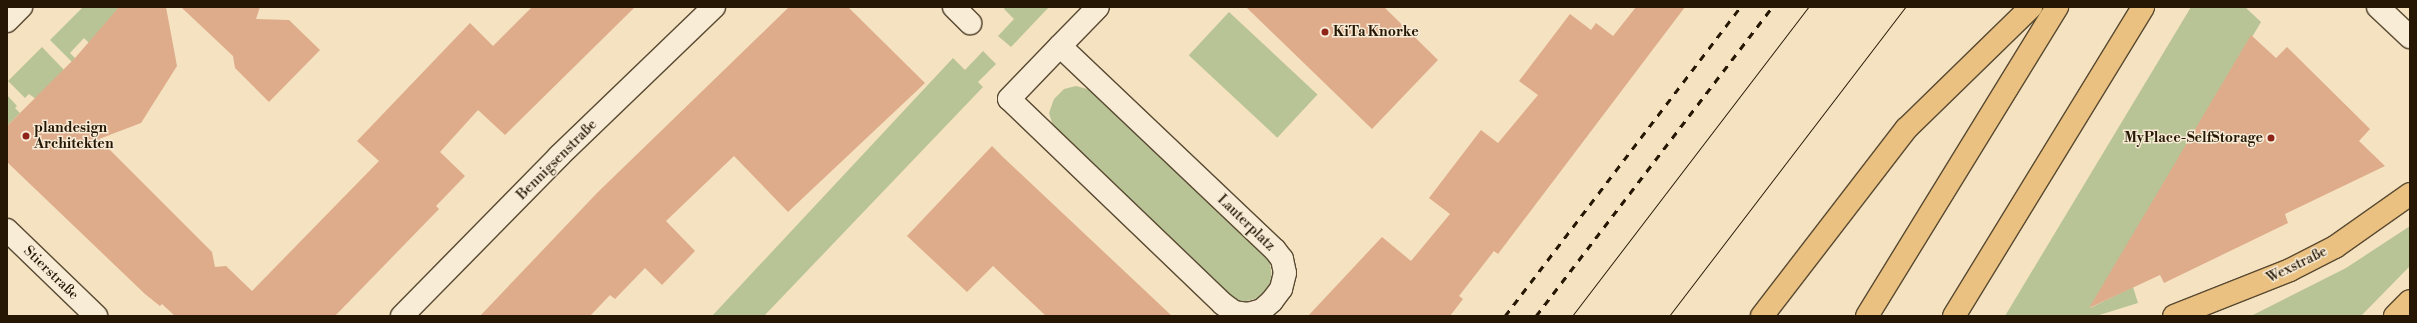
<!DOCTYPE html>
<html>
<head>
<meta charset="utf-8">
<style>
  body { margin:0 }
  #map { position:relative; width:2417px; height:323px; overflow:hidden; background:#f5e2c1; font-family:"Libre Bodoni",serif }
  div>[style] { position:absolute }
  .green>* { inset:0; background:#b8c496; transform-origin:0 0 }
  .building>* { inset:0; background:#deac8a }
  .roads { filter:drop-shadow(1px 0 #594a32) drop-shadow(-1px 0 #594a32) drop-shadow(0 1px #594a32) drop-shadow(0 -1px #594a32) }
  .minor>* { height:22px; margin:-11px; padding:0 11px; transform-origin:11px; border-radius:11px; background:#f8ecd7 }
  .major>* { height:22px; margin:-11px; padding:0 11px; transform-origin:11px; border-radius:11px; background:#eac180 }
  .highway>* { height:22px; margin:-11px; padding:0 11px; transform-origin:11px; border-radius:11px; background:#eac180 }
  .tram>* { height:1px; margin:-0.5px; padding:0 0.5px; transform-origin:0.5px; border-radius:0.5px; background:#251703 }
  .rail>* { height:3px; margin-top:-1.5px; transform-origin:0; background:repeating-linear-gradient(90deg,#251703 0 7px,transparent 0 14px) }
  .dots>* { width:11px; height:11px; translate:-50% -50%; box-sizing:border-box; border:2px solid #f8ecd7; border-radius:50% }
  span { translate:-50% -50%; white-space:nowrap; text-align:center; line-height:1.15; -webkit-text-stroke:3px #f8ecd7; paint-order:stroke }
  .poi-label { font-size:14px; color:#251703; font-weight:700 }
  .left { translate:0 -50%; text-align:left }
  .right { translate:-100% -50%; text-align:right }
  .street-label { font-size:14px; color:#251703 }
  .frame { position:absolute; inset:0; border:8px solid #251703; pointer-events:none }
</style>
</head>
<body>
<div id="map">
  <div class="green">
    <i style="clip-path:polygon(83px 7px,119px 7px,90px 44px,84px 38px,70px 53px,75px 58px,72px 62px,50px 40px)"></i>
    <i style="clip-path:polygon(1005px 7px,1049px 7px,1011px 47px,998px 36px,1014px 19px,1004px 9px)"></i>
    <i style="clip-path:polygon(2191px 7px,2245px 7px,2261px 22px,2090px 308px,2133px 287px,2138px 303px,2096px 316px,2005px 316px)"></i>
    <i style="left:1229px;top:12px;width:121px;height:59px;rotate:43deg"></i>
    <i style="clip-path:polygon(42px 47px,64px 70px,36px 99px,29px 94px,25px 98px,8px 81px)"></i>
    <i style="clip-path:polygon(983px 51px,996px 64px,978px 82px,983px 87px,764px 316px,712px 316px,953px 58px,965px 70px)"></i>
    <i style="clip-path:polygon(1076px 86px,1091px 90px,1266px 255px,1270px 263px,1272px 279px,1269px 287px,1258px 298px,1243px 302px,1231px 297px,1054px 129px,1049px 113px,1054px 99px,1064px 89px)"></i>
    <i style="clip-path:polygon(7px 95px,17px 106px,15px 108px,20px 113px,7px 126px)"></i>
    <i style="clip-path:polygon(2410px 226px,2410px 266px,2361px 316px,2251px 316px,2346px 268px)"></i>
  </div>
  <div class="building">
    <i style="clip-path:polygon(119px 7px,166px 7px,177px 66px,141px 123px,99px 139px,212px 252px,215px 267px,226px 266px,252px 291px,379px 161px,357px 141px,470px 23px,493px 46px,532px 7px,635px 7px,505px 135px,478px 110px,440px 152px,465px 176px,436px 206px,439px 209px,335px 316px,175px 316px,162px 304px,160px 306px,145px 294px,7px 162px,7px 126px,75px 58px)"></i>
    <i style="clip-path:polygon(181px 7px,260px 7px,256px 19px,289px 20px,320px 50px,269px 102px,235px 68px,233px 56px)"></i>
    <i style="clip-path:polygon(789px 7px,848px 7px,925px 83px,788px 212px,734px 156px,666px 221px,695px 251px,662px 285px,645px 268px,615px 299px,610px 295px,590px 316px,480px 316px,597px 193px)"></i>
    <i style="clip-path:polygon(1246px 7px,1384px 7px,1438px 60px,1372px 129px)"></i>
    <i style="clip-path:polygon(1636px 7px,1685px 7px,1498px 254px,1494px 251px,1459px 296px,1463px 299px,1450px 316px,1308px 316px,1382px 237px,1411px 261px,1450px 214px,1429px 198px,1481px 130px,1498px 143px,1538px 95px,1519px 81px,1570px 14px,1591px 30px,1596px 23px,1613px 36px)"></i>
    <i style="clip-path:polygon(2251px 35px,2276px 58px,2287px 47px,2370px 129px,2359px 141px,2385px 166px,2285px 214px,2288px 223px,2164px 283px,2160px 275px,2089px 308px)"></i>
    <i style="clip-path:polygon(992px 146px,1004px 158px,1172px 316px,1046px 316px,993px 266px,967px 292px,907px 236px)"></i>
  </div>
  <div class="roads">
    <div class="minor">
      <i style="left:954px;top:7px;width:23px;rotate:45deg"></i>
      <i style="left:2378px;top:7px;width:44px;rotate:43.2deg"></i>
      <i style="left:7px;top:21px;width:20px;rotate:-45deg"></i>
      <i style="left:1060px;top:46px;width:296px;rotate:43.5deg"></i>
      <i style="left:1275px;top:250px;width:11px;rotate:52deg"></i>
      <i style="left:1282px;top:259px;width:14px;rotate:78deg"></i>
      <i style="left:1285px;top:273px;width:16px;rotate:104deg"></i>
      <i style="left:1281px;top:289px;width:15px;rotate:127deg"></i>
      <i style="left:1272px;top:301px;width:13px;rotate:138deg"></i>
      <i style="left:1262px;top:310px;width:15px;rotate:164deg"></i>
      <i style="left:1248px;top:314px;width:14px;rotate:-172deg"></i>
      <i style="left:1234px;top:312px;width:14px;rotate:-144deg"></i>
      <i style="left:1223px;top:304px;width:296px;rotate:-136.2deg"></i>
      <i style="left:1009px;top:99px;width:74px;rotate:-46.1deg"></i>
      <i style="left:1060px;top:46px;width:54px;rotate:-45.7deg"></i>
      <i style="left:7px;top:230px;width:124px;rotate:44deg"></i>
      <i style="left:402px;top:316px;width:224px;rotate:-45.5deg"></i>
      <i style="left:559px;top:156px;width:215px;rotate:-43.9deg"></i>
    </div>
    <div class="major">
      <i style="left:2174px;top:316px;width:125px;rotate:-21.6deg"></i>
      <i style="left:2290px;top:270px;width:51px;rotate:-27.1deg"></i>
      <i style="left:2335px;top:247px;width:92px;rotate:-35.2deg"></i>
      <i style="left:2395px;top:316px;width:21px;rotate:-45deg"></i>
    </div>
    <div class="highway">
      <i style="left:1762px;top:316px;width:236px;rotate:-52.4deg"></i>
      <i style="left:1906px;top:129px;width:175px;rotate:-44.3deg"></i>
      <i style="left:1867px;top:316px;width:363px;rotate:-58.4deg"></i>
      <i style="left:1954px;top:316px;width:362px;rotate:-58.5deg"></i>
    </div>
  </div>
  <div class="tram">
    <i style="left:1572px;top:316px;width:389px;rotate:-52.6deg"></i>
    <i style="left:1669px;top:316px;width:389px;rotate:-52.6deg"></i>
  </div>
  <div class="rail">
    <i style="left:1505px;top:316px;width:388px;rotate:-52.7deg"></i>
    <i style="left:1536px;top:316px;width:389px;rotate:-52.6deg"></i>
  </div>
  <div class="dots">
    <i style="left:1325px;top:32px;background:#8f2418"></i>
    <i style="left:26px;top:136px;background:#8f2418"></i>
    <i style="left:2271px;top:138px;background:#8f2418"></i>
  </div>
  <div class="poi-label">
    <span class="left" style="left:1333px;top:32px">KiTa Knorke</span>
    <span class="left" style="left:34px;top:136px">plandesign<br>Architekten</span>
    <span class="right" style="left:2263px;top:138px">MyPlace-SelfStorage</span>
  </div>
  <div class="street-label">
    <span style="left:557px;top:160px;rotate:-45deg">Bennigsenstraße</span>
    <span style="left:1246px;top:223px;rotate:44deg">Lauterplatz</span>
    <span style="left:2297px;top:265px;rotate:-26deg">Wexstraße</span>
    <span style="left:51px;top:273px;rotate:44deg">Stierstraße</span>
  </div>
  <div class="frame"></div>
</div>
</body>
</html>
